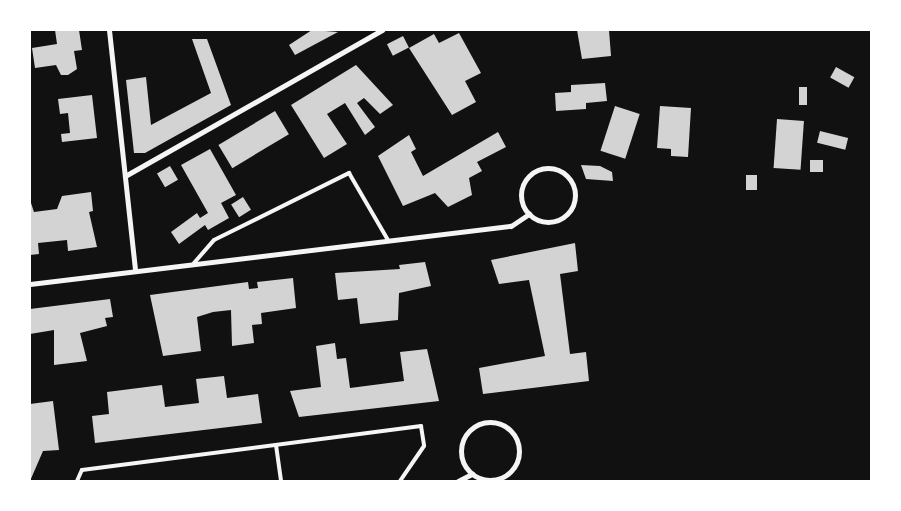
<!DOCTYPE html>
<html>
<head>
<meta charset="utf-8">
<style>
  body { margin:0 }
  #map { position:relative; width:901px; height:511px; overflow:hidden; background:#111; font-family:"Playfair Display",serif }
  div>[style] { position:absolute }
  .building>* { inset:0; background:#d3d3d3; transform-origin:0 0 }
  .service>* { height:4px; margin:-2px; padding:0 2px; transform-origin:2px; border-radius:2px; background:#f5f5f5 }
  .minor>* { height:5px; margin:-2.5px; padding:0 2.5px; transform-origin:2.5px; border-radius:2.5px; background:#f5f5f5 }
  .minor>.ring { margin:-2.5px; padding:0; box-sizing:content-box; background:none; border:5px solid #f5f5f5; border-radius:50% }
  span { translate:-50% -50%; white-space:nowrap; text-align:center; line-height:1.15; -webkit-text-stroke:5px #fff; paint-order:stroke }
  .frame { position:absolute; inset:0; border:31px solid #fff; pointer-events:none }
</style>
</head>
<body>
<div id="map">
  <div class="building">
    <i style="clip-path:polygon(55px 30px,79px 30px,82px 50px,74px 51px,77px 69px,68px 75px,61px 75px,56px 65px,35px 68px,32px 48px,57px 44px)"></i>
    <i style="clip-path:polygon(312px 30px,338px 32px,295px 55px,289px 45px)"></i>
    <i style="clip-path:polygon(577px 30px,609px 30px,611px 56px,582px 59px)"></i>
    <i style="clip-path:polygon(459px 33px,481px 73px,465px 81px,476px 102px,452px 115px,409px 48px,434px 34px,439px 43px)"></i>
    <i style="left:403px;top:36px;width:13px;height:18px;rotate:63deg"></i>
    <i style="clip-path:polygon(192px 39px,207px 39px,231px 105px,145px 153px,134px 153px,126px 80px,146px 77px,151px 125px,211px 93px)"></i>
    <i style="clip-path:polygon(356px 65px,393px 105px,380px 114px,364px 98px,357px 103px,375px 127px,365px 135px,345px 103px,327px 114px,347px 144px,324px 158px,291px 105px)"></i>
    <i style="left:836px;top:67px;width:21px;height:12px;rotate:29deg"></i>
    <i style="clip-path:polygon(605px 83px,607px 101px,586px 103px,586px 109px,556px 111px,555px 93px,571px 92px,571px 85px)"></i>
    <i style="left:799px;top:87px;width:8px;height:18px"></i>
    <i style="clip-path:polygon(92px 95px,97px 138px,62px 142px,61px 134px,70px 133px,68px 113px,60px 114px,58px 99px)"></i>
    <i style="left:615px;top:106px;width:26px;height:47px;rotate:18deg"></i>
    <i style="clip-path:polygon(660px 106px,691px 108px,688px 157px,671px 156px,671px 149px,657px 148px)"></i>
    <i style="left:275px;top:111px;width:27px;height:66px;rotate:59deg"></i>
    <i style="left:777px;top:119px;width:27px;height:49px;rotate:4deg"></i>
    <i style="left:820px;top:131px;width:29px;height:12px;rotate:14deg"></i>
    <i style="clip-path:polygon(498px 132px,506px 147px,477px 162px,482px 171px,469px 178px,472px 195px,448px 207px,435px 193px,403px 206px,378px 156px,409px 135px,416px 149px,411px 152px,423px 176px)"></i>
    <i style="clip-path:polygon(210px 149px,236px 195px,221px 203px,229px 218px,208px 230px,205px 225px,179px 244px,171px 232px,197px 213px,200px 218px,208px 213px,181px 165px)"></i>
    <i style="left:810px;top:160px;width:13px;height:12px"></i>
    <i style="clip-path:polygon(581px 165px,600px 166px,612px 172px,613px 181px,586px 179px)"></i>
    <i style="left:170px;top:166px;width:16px;height:15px;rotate:60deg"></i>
    <i style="left:746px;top:175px;width:11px;height:15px"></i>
    <i style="clip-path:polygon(91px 192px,93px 211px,89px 212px,97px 247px,68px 251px,67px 240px,38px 243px,39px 254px,30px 255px,30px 200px,34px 212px,57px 209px,62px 196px)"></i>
    <i style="left:243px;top:197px;width:15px;height:14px;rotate:58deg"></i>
    <i style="clip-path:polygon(575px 243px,578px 271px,560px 274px,570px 354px,586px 352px,589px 381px,483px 394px,479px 368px,545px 356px,529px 280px,499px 284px,491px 260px)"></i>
    <i style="clip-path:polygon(425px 262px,431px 286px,399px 293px,398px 320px,360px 324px,357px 298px,338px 300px,335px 273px,400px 269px,399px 265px)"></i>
    <i style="clip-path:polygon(293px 278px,296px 308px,261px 313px,262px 324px,252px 325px,254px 343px,232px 346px,231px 310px,213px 312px,197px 317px,201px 351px,163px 356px,150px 295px,248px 282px,249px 289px,258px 288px,257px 282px)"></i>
    <i style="clip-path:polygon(110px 299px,113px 317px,105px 318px,107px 326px,80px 333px,87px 361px,54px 365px,54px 330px,30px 334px,30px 309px)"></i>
    <i style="clip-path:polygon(335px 343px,337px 359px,346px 358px,350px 388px,404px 381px,400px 352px,427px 349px,439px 401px,299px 417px,290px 391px,321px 387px,316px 346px)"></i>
    <i style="clip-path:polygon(224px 376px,227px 398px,258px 394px,262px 423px,95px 443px,92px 416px,109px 414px,107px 392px,162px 385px,165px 407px,199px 403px,196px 379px)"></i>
    <i style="clip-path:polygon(53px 401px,59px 450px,43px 451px,30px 481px,30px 404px)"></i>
  </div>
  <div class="service">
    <i style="left:194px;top:263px;width:30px;rotate:-49deg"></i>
    <i style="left:214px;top:240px;width:151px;rotate:-26.4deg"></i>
    <i style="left:349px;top:173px;width:78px;rotate:59.8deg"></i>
    <i style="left:276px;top:445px;width:36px;rotate:82deg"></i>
    <i style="left:77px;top:481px;width:12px;rotate:-66deg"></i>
    <i style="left:82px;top:470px;width:342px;rotate:-7.4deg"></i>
    <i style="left:421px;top:426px;width:20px;rotate:81deg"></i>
    <i style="left:424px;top:446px;width:42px;rotate:124.4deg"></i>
  </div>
  <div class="minor">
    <i style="left:109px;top:30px;width:241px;rotate:83.8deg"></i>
    <i class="ring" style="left:521px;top:168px;width:49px;height:49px"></i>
    <i style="left:125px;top:176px;width:296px;rotate:-29.6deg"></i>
    <i style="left:30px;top:284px;width:484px;rotate:-6.9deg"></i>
    <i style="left:511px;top:226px;width:22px;rotate:-34deg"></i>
    <i class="ring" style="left:461px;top:422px;width:53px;height:53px"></i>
    <i style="left:458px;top:481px;width:16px;rotate:-27deg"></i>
  </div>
  <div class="frame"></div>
</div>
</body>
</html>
